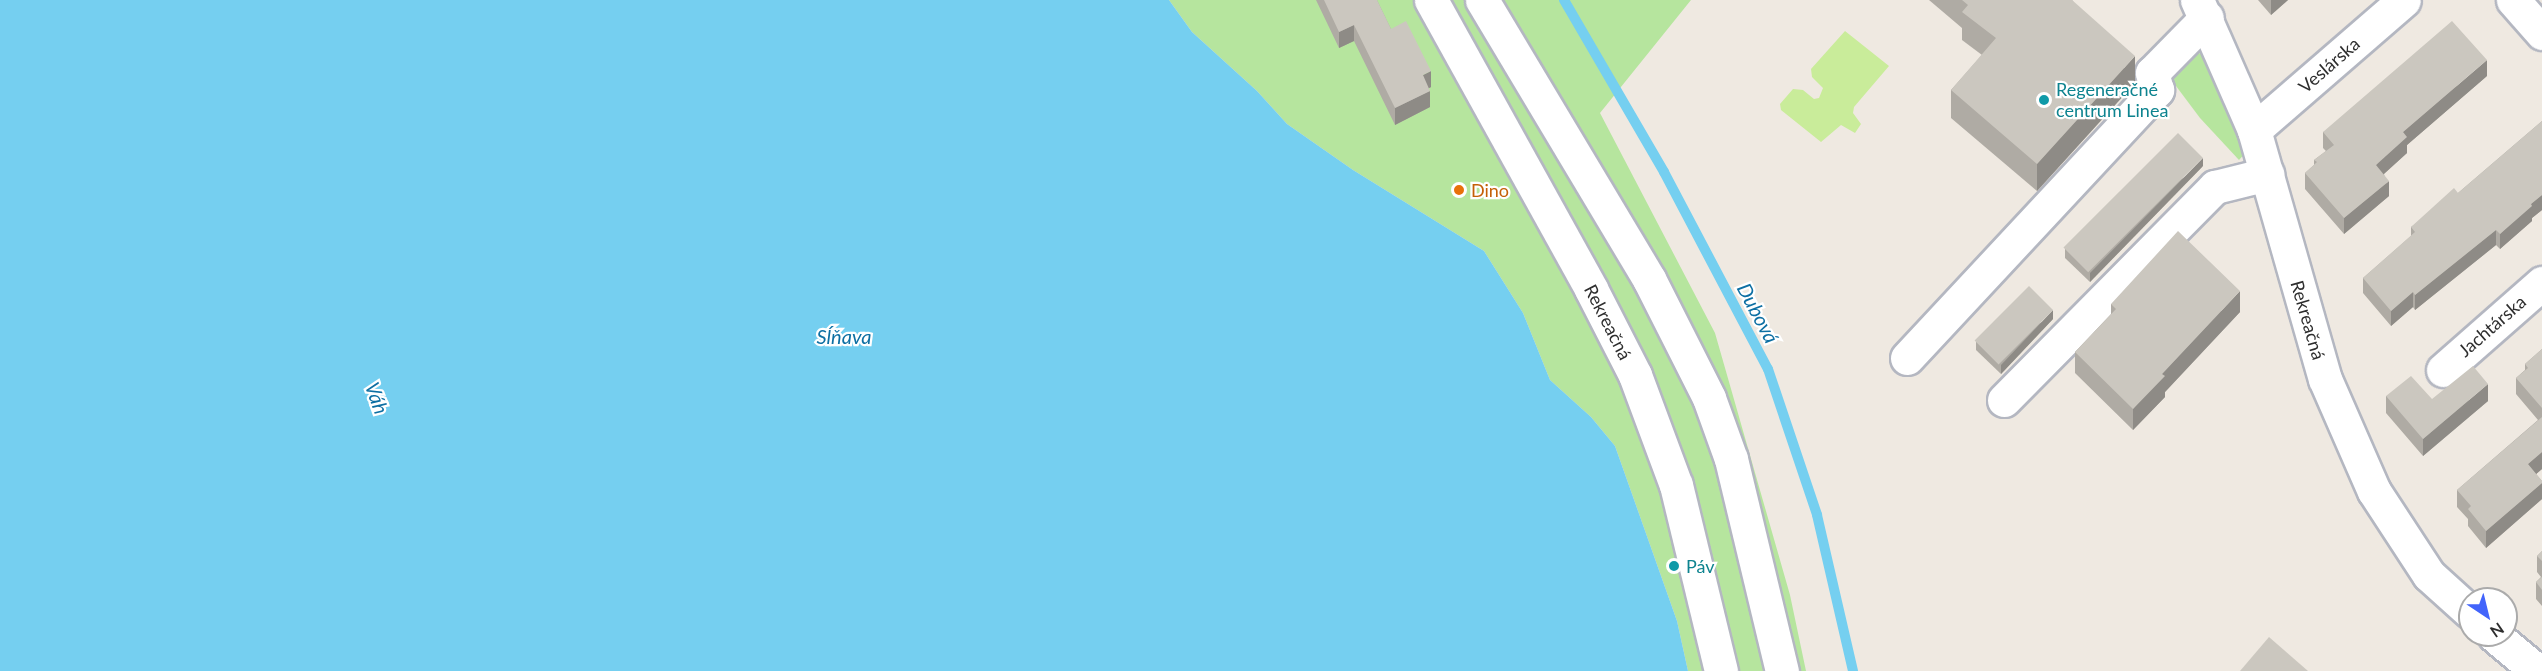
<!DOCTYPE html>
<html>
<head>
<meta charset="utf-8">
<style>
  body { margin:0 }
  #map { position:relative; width:2542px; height:671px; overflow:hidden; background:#efe9e1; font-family:Lato,sans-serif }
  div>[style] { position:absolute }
  .green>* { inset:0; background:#b6e59e }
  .pitch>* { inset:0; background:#c9ec9a }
  .water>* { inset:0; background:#75cff0 }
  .stream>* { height:10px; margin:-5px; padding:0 5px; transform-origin:5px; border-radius:5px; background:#75cff0 }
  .roads { filter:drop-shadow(2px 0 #b4b7c1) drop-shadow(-2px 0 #b4b7c1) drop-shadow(0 2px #b4b7c1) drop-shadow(0 -2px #b4b7c1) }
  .minor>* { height:33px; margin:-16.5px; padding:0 16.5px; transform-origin:16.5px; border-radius:16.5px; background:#fff }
  .wall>* { inset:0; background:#afaba4 }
  .shaded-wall>* { inset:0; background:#8e8b86 }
  .building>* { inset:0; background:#cbc7bf; transform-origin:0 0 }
  .dots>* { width:16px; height:16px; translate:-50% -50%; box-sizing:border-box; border:3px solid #fff; border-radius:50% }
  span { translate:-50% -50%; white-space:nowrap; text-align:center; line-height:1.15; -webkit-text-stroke:4.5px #fff; paint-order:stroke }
  .street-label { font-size:18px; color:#2e2e2e }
  .culture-label { font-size:18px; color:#0d838f }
  .left { translate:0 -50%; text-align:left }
  .food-label { font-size:18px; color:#c56008 }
  .water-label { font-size:20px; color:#0d6fa3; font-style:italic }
  .north { position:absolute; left:2458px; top:587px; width:60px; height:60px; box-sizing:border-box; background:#fff; border:2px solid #ababab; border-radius:50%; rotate:145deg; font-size:16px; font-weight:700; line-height:24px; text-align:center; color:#2e2e2e }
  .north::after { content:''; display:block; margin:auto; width:21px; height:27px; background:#4264fb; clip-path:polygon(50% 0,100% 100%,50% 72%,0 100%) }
</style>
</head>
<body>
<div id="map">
  <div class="green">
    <i style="clip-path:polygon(1169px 0,1691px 0,1600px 113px,1715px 333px,1790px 595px,1806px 671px,1688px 671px,1677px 621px,1615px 446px,1591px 417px,1550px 380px,1523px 313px,1484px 251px,1353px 170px,1287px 124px,1257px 91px,1192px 32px)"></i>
    <i style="clip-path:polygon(2185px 50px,2216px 57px,2248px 150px,2239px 160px,2200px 118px,2173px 82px,2174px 60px)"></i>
  </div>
  <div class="pitch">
    <i style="clip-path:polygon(1845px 31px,1889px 66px,1854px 107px,1853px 113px,1861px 124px,1855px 133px,1841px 125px,1821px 142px,1781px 110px,1780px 104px,1793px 89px,1803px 90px,1814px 99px,1819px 98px,1823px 88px,1812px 77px,1811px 69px)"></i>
  </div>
  <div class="water">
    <i style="clip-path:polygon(0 0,1169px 0,1192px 32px,1257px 91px,1287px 124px,1353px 170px,1484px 251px,1523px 313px,1550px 380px,1591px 417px,1615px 446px,1677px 621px,1688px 671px,0 671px)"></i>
  </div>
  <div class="stream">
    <i style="left:1564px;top:0;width:199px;rotate:59.8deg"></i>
    <i style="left:1664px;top:172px;width:223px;rotate:62.2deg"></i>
    <i style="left:1768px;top:369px;width:154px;rotate:71.4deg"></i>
    <i style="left:1817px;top:515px;width:160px;rotate:77deg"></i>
  </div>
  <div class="roads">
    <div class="minor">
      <i style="left:1431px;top:0;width:330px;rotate:61deg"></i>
      <i style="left:1591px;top:289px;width:97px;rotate:62.9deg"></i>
      <i style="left:1635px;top:375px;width:117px;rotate:69.6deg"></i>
      <i style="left:1676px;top:485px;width:191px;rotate:76.4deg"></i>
      <i style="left:1482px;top:0;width:325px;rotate:59.1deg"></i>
      <i style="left:1649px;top:279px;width:133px;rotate:63.2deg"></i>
      <i style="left:1709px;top:398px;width:65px;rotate:70.2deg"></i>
      <i style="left:1731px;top:459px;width:218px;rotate:76.5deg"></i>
      <i style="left:2197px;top:0;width:142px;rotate:66.3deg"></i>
      <i style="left:2254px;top:130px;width:259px;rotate:74.1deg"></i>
      <i style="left:2325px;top:379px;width:122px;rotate:66.4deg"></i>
      <i style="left:2374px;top:491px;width:100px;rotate:56.8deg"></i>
      <i style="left:2429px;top:575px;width:55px;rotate:42.1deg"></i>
      <i style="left:2513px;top:0;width:44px;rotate:48.7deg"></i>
      <i style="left:2254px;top:130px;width:198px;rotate:-40.9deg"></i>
      <i style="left:1907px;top:358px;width:367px;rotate:-47deg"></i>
      <i style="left:2157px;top:90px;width:18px;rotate:-106deg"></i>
      <i style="left:2152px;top:73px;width:78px;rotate:-45.5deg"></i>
      <i style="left:2443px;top:370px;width:132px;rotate:-41.3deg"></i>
      <i style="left:2004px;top:400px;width:300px;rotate:-45.3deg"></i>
      <i style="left:2215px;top:187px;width:54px;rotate:-14deg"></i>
      <i style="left:2494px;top:635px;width:56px;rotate:39.9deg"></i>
    </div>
  </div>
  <div class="wall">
    <i style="clip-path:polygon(1316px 0,1377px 0,1391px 29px,1431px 87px,1429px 88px,1430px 107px,1395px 125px,1354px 41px,1339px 48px)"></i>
    <i style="clip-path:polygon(1929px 0,2072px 0,2135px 83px,2037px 191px,1951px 118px,1951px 90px,1982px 55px,1962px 40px,1962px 28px)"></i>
    <i style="clip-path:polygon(2258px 0,2288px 0,2271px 15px)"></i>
    <i style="clip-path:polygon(2487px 76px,2407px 145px,2407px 153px,2384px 174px,2389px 196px,2344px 234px,2305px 189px,2305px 173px,2314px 165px,2314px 160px,2326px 151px,2323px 148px,2323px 132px)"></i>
    <i style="clip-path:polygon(2542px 121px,2542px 210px,2532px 218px,2532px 221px,2500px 249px,2496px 245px,2415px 310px,2413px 307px,2391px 326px,2363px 293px,2363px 278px,2411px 236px,2411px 227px,2458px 193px)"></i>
    <i style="clip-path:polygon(2203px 166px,2090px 282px,2065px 258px,2065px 249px)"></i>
    <i style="clip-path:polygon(2111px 304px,2240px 312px,2165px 392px,2165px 397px,2133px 430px,2075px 373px,2075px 352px,2111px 314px)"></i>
    <i style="clip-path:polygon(2053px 319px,2001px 374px,1976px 350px,1976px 342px)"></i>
    <i style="clip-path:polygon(2542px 349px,2542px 469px,2536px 474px,2542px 481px,2542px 499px,2486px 548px,2468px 526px,2468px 519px,2457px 507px,2457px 490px,2538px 420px,2516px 394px,2516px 378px,2525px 370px,2525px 364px)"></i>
    <i style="clip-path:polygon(2386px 396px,2432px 399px,2488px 401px,2423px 456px,2386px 413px)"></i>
    <i style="clip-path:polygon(2542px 551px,2542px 606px,2536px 599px,2536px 582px,2541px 577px,2537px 572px,2537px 556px)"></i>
  </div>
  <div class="shaded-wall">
    <i style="clip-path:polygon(2271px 0,2288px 0,2271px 15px)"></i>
    <i style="clip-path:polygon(1354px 25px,1354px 41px,1339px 48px,1339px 32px)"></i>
    <i style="clip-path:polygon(2135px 56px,2135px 83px,2037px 191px,2037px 164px)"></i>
    <i style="clip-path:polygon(2487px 60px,2487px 76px,2407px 145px,2407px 153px,2376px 181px,2376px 165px,2403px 132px)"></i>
    <i style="clip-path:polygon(1431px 71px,1431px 87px,1423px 92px,1423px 75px)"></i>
    <i style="clip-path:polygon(1430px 91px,1430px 107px,1395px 125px,1395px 108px)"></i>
    <i style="clip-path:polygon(2203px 158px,2203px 166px,2090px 282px,2090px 273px)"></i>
    <i style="clip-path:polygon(2389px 181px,2389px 196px,2344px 234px,2344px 218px)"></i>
    <i style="clip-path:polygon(2542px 195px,2542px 210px,2532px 218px,2532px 221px,2500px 249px,2500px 234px,2531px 204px)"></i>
    <i style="clip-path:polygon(2496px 230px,2496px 245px,2415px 310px,2415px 295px)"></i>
    <i style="clip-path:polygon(2240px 291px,2240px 312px,2165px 392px,2165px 397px,2133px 430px,2133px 409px,2162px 374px)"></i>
    <i style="clip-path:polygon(2413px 292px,2413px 307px,2391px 326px,2391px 311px)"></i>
    <i style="clip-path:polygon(2053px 310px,2053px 319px,2001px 374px,2001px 365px)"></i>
    <i style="clip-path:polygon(2488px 384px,2488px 401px,2423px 456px,2423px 439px)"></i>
    <i style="clip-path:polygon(2542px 452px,2542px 469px,2528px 481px,2528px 464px)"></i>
    <i style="clip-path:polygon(2542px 483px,2542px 499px,2486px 548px,2486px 531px)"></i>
  </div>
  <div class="building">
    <i style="clip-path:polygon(1324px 0,1377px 0,1391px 29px,1406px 21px,1431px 71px,1423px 75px,1430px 91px,1395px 108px,1354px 25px,1339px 32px)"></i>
    <i style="clip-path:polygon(1962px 0,2072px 0,2135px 56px,2037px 164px,1951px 90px,1996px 38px,1962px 12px,1968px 5px)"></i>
    <i style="clip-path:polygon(2452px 21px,2487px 60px,2403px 132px,2407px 137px,2376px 165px,2389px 181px,2344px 218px,2305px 173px,2317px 162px,2314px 160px,2334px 145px,2323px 132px)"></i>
    <i style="clip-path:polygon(2542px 121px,2542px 195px,2531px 204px,2532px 206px,2500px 234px,2496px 230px,2415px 295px,2413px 292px,2391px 311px,2363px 278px,2415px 232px,2411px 227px,2454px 188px,2458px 193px)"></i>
    <i style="left:2178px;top:133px;width:35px;height:162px;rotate:45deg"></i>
    <i style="clip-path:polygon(2178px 231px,2240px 291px,2162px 374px,2165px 376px,2133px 409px,2075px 352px,2116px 309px,2111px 304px)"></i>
    <i style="left:2029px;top:286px;width:34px;height:77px;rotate:45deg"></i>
    <i style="clip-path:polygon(2542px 349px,2542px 408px,2516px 378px,2528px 368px,2525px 364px)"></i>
    <i style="clip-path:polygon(2473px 366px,2488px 384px,2423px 439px,2386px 396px,2411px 376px,2432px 399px)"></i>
    <i style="clip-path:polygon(2542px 417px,2542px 452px,2528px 464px,2542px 481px,2542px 483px,2486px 531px,2468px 509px,2471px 506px,2457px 490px)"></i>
    <i style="clip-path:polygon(2542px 551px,2542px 561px,2537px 556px)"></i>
    <i style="clip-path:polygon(2542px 577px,2542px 590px,2536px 582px)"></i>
    <i style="clip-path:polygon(2269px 637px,2308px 671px,2240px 671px)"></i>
  </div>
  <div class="dots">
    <i style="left:2044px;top:100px;background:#0f9aa8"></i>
    <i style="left:1459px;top:190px;background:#e8710a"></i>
    <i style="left:1674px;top:566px;background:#0f9aa8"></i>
  </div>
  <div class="street-label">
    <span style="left:2329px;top:65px;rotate:-41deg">Veslárska</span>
    <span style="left:2308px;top:320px;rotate:74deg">Rekreačná</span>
    <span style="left:1608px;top:322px;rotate:63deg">Rekreačná</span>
    <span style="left:2492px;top:326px;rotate:-41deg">Jachtárska</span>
  </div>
  <div class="culture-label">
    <span class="left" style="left:2056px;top:100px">Regeneračné<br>centrum Linea</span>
    <span class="left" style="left:1686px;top:566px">Páv</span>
  </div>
  <div class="food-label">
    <span class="left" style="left:1471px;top:190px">Dino</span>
  </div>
  <div class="water-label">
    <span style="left:1758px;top:313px;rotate:62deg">Dubová</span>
    <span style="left:844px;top:336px">Sĺňava</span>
    <span style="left:377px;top:398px;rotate:70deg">Váh</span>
  </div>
  <div class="north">N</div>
</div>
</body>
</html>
